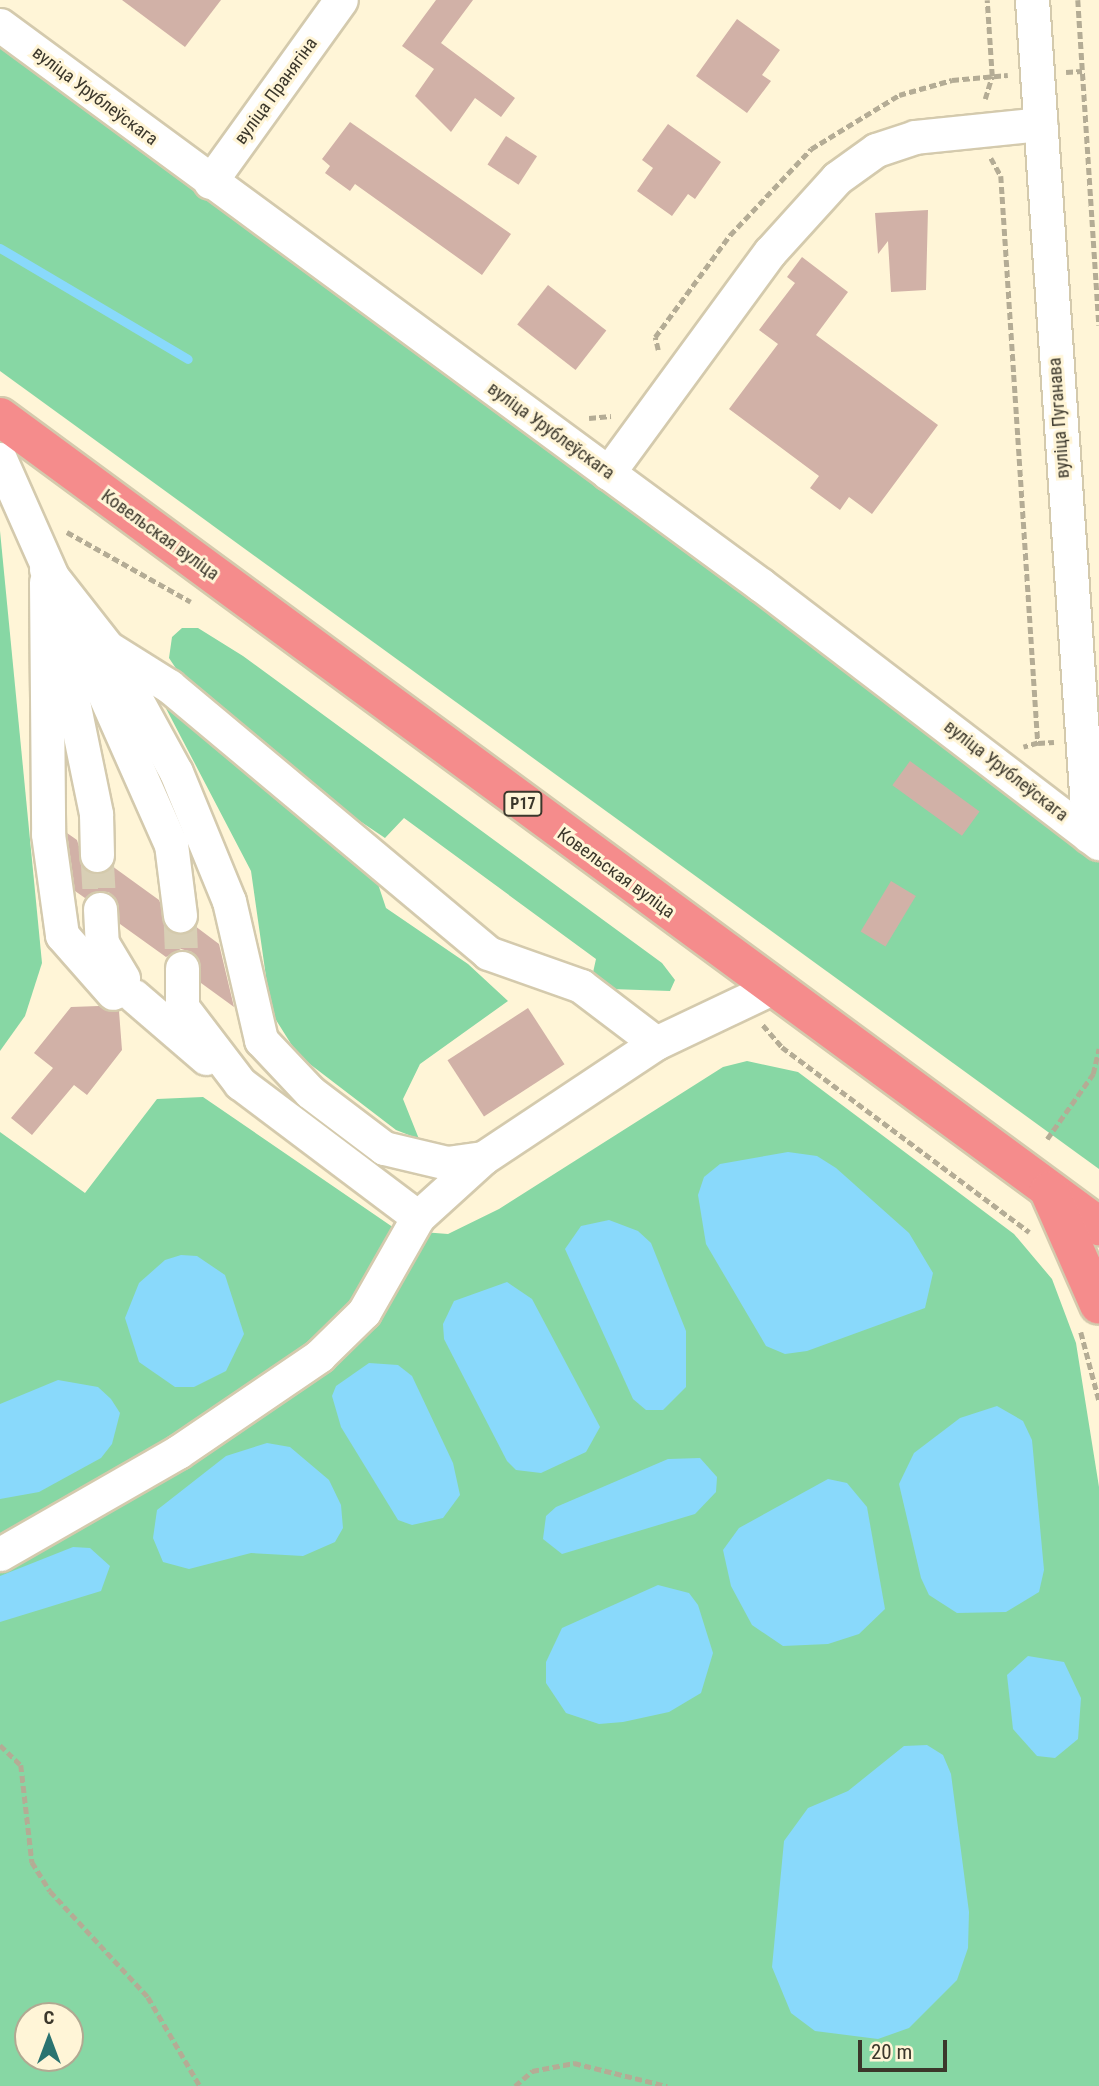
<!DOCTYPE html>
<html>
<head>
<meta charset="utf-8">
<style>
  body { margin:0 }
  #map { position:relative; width:1099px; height:2086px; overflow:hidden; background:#fff5d7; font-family:"Roboto Condensed",sans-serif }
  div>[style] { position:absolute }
  .green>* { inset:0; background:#87d7a4 }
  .water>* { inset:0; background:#89d9fb }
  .stream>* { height:9px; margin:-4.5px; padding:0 4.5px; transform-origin:4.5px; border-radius:4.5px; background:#89d9fb }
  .building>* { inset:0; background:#d1b1a7; transform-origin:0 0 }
  .minor-tunnel>* { height:33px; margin-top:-16.5px; transform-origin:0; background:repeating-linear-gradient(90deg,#d8cfb5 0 33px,transparent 0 50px) }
  .path>* { height:4.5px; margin-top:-2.25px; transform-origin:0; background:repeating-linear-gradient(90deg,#b4ac95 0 7px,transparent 0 10.5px) }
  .roads { filter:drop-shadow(2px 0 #d4caad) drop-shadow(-2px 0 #d4caad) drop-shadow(0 2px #d4caad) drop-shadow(0 -2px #d4caad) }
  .minor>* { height:33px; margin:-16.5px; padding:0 16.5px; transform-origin:16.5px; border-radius:16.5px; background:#fff }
  .highway>* { height:38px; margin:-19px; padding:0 19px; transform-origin:19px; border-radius:19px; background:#f58c8c }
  span { translate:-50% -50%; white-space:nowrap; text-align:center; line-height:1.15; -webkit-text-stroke:6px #fff5d7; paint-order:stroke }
  .shield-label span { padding:2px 5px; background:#fff5d7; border:2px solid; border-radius:5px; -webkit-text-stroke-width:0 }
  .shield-label { font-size:16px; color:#3b372b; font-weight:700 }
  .street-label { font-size:18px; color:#3b372b }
  .north { position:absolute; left:14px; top:2002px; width:70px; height:70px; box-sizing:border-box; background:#fff5d7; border:2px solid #b1a992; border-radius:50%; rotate:0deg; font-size:19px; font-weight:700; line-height:28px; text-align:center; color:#3b372b }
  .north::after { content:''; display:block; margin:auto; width:24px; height:32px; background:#2a7370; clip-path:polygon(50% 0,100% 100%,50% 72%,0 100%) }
  .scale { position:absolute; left:858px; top:2040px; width:89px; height:32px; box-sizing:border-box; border:4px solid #3b372b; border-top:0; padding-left:9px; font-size:21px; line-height:24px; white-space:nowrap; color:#3b372b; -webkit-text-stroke:5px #fff5d7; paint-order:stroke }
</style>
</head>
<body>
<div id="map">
  <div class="green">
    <i style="clip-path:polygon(0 40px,1099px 852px,1099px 1169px,0 371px)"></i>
    <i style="clip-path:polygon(0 531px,42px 963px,25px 1016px,0 1051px)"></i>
    <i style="clip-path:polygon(182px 628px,198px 628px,243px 656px,662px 963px,675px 980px,670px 991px,611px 989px,592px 977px,596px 959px,404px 818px,385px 838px,336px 805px,183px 679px,169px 658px,172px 637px)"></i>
    <i style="clip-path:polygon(159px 695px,374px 872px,386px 908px,468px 964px,508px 1001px,420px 1064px,403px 1099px,419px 1139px,396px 1130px,298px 1055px,271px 1012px,251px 871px)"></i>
    <i style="clip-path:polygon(evenodd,747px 1061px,798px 1072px,1014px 1234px,1052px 1279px,1076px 1343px,1099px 1487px,1099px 2086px,0 2086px,0 1132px,85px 1193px,157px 1099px,203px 1097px,397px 1230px,448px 1234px,499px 1209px,723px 1067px,747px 1061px,28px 2016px,70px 2016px,70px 2058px,28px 2058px,28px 2016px)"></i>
  </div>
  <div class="water">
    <i style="clip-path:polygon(788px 1152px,817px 1156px,836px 1168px,909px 1233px,933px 1273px,925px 1308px,807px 1351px,785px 1354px,766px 1346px,706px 1244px,698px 1195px,704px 1177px,720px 1164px)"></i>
    <i style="clip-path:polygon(609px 1220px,638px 1231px,651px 1243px,686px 1331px,686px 1387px,663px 1410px,646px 1410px,633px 1399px,565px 1249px,581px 1226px)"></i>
    <i style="clip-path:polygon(181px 1255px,197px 1256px,225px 1275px,244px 1334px,226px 1371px,194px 1387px,175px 1387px,139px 1362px,125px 1318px,139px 1283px,165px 1260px)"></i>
    <i style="clip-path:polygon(507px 1282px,532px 1299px,600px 1427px,586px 1452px,541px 1473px,516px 1470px,507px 1461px,444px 1339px,443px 1324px,454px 1301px)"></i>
    <i style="clip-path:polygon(369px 1363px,398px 1365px,412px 1376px,453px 1463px,460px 1495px,443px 1518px,412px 1525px,398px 1520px,341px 1427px,332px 1396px,336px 1386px)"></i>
    <i style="clip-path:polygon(58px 1380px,98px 1387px,111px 1399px,120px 1413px,112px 1444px,101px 1458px,39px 1492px,0 1499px,0 1404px)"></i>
    <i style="clip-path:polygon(997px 1406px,1023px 1421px,1032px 1440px,1044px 1570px,1039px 1592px,1006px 1612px,957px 1613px,929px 1595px,921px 1578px,899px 1484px,914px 1453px,960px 1418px)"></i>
    <i style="clip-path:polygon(267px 1443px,290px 1447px,329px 1480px,341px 1505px,343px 1528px,335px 1542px,303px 1556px,251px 1553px,189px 1569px,163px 1562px,153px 1538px,157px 1510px,226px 1456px)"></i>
    <i style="clip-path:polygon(700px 1458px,717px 1477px,716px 1492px,695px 1514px,562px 1554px,543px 1539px,546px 1516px,556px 1507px,668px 1459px)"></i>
    <i style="clip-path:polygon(828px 1479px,847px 1483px,867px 1507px,885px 1609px,859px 1634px,828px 1644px,783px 1646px,752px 1625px,731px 1586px,723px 1550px,739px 1528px)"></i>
    <i style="clip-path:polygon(73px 1547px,90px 1548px,110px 1566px,101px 1591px,0 1622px,0 1576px)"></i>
    <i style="clip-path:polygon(658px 1585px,689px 1593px,698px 1605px,713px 1653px,701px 1693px,669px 1712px,623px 1722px,599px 1724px,566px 1713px,546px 1683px,546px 1662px,562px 1628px)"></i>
    <i style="clip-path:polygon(1028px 1656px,1064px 1662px,1081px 1698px,1078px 1739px,1055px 1758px,1037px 1756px,1013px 1729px,1007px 1675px)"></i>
    <i style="clip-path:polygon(927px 1745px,943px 1755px,951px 1774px,969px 1912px,968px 1948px,957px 1980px,909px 2028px,878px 2039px,815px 2031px,791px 2013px,772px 1967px,784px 1841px,808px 1808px,848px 1791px,904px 1746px)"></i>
  </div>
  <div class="stream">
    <i style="left:0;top:248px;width:218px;rotate:30.6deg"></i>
  </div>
  <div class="building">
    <i style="clip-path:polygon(122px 0,221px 0,185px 47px)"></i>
    <i style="clip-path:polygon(436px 0,473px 0,441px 43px,515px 98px,501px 117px,475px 98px,451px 132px,415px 96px,434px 69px,402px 46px)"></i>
    <i style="clip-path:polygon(737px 19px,780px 50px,762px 75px,771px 81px,747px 113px,696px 76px)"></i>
    <i style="clip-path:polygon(350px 122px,511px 234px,482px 275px,355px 184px,350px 191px,325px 173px,330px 166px,322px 159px)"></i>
    <i style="clip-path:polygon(668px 124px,721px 162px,695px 199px,688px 194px,672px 216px,637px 191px,653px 168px,642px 160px)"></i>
    <i style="left:506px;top:136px;width:37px;height:34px;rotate:33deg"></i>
    <i style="clip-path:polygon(928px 210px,926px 290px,891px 292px,888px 241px,878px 254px,875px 213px)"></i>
    <i style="clip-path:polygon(802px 257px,848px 292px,816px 335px,938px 425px,872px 514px,849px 497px,840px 510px,810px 488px,819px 476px,729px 409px,778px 344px,759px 330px,795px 283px,787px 277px)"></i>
    <i style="left:548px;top:285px;width:74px;height:50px;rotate:38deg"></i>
    <i style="left:910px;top:761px;width:86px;height:30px;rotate:36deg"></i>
    <i style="clip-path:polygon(67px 833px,77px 840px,87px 872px,98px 874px,112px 866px,159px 900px,172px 932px,195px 926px,219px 944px,234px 1007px,201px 983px,192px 952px,181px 949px,166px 957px,120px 924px,109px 892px,85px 898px,75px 891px)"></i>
    <i style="left:891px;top:881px;width:29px;height:59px;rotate:31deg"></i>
    <i style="clip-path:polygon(99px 1006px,119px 1011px,122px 1050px,87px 1095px,74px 1085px,32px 1135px,11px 1118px,53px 1068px,34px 1053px,71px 1007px)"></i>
    <i style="left:528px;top:1008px;width:67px;height:96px;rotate:57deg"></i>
  </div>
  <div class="minor-tunnel">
    <i style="left:97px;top:855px;width:54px;rotate:86.8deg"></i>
    <i style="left:180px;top:915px;width:53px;rotate:87.8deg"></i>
  </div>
  <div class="path">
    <i style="left:1078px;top:0;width:326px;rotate:86.3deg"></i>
    <i style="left:1066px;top:72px;width:16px;rotate:-4deg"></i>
    <i style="left:985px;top:99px;width:24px;rotate:-73deg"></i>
    <i style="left:992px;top:76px;width:76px;rotate:-93.8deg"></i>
    <i style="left:991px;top:158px;width:21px;rotate:61deg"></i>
    <i style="left:1001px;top:176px;width:568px;rotate:86.27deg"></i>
    <i style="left:1038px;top:743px;width:15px;rotate:164deg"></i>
    <i style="left:658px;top:350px;width:13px;rotate:-103deg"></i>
    <i style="left:655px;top:337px;width:127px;rotate:-53.7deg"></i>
    <i style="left:730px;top:235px;width:118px;rotate:-46.7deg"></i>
    <i style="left:811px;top:149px;width:103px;rotate:-31.5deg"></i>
    <i style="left:899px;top:95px;width:55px;rotate:-15.8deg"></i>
    <i style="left:952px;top:80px;width:56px;rotate:-5.1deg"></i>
    <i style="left:589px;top:418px;width:22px;rotate:-5deg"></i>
    <i style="left:67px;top:532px;width:142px;rotate:29.4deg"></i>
    <i style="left:1038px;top:743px;width:16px;rotate:-4deg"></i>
    <i style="left:763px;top:1025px;width:29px;rotate:49deg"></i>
    <i style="left:782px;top:1047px;width:309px;rotate:36.8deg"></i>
    <i style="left:1047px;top:1139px;width:80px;rotate:-54.7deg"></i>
    <i style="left:1093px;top:1074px;width:26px;rotate:-77deg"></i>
    <i style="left:1081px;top:1332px;width:70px;rotate:75.2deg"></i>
    <i style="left:0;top:1745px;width:29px;rotate:44deg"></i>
    <i style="left:21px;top:1765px;width:98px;rotate:83.5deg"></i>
    <i style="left:32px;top:1862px;width:34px;rotate:58deg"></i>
    <i style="left:50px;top:1891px;width:144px;rotate:47.2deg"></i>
    <i style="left:148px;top:1997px;width:103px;rotate:59.7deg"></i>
    <i style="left:515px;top:2086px;width:23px;rotate:-41deg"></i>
    <i style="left:532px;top:2071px;width:43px;rotate:-10.8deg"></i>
    <i style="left:574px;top:2063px;width:96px;rotate:13.9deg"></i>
  </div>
  <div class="roads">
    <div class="minor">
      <i style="left:1032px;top:0;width:838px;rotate:86.1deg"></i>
      <i style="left:0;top:25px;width:945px;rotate:36.35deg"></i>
      <i style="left:761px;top:585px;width:425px;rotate:37.4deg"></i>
      <i style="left:210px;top:182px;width:224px;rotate:-54.3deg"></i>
      <i style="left:0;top:459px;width:421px;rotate:66.1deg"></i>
      <i style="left:171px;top:844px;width:72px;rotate:82.8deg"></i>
      <i style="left:608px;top:473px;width:274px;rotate:-53.8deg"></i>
      <i style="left:770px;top:252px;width:100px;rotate:-47.8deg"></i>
      <i style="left:837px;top:178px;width:48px;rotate:-35.7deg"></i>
      <i style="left:876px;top:150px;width:41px;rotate:-18.4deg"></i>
      <i style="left:915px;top:137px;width:126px;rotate:-5.9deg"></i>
      <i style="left:46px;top:569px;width:100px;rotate:51.9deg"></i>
      <i style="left:108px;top:648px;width:141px;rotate:61.3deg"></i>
      <i style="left:176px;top:772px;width:139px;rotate:67.7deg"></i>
      <i style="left:229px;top:901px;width:143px;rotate:77deg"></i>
      <i style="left:261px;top:1040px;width:71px;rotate:46.7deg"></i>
      <i style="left:310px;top:1092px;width:93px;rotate:37.1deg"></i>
      <i style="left:384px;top:1148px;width:65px;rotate:13.4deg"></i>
      <i style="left:447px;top:1163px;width:36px;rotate:-8deg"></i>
      <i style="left:46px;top:582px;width:252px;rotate:89.5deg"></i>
      <i style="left:48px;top:834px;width:102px;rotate:82.1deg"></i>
      <i style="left:62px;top:935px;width:77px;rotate:48.7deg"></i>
      <i style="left:61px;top:643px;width:175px;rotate:78.4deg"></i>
      <i style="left:96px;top:814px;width:41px;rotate:88.6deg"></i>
      <i style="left:110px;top:649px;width:70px;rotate:32.1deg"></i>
      <i style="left:169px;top:686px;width:416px;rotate:39.9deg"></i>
      <i style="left:488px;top:953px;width:99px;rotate:19.5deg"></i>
      <i style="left:581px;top:986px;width:94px;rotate:37.2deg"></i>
      <i style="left:100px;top:909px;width:34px;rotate:87deg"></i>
      <i style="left:102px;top:943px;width:41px;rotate:59deg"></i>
      <i style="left:182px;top:968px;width:39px;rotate:90deg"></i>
      <i style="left:182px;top:1007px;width:96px;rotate:52.7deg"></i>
      <i style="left:240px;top:1083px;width:223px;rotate:37deg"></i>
      <i style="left:134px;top:996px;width:95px;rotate:40.7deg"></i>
      <i style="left:0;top:1554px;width:205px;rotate:-29.8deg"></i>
      <i style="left:178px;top:1452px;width:171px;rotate:-34.2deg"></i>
      <i style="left:319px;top:1356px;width:63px;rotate:-44.4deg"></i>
      <i style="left:364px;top:1312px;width:109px;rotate:-60.4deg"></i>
      <i style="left:418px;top:1217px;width:88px;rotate:-42.2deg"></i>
      <i style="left:483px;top:1158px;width:208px;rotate:-33.6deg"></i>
      <i style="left:656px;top:1043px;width:128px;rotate:-25.4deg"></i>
    </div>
    <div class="highway">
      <i style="left:0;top:417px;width:1365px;rotate:36.36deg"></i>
      <i style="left:1049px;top:1191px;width:124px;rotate:66.3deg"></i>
    </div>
  </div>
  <div class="shield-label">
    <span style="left:523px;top:804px">Р17</span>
  </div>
  <div class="street-label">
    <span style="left:276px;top:91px;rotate:-54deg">вуліца Пранягіна</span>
    <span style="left:95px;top:96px;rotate:37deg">вуліца Урублеўскага</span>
    <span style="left:1059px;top:418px;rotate:-94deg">вуліца Пуганава</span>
    <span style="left:551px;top:431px;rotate:36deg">вуліца Урублеўскага</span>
    <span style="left:160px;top:535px;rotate:36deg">Ковельская вуліца</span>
    <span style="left:1006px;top:771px;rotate:38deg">вуліца Урублеўскага</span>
    <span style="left:616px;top:873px;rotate:36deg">Ковельская вуліца</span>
  </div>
  <div class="north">С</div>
  <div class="scale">20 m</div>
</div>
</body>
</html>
